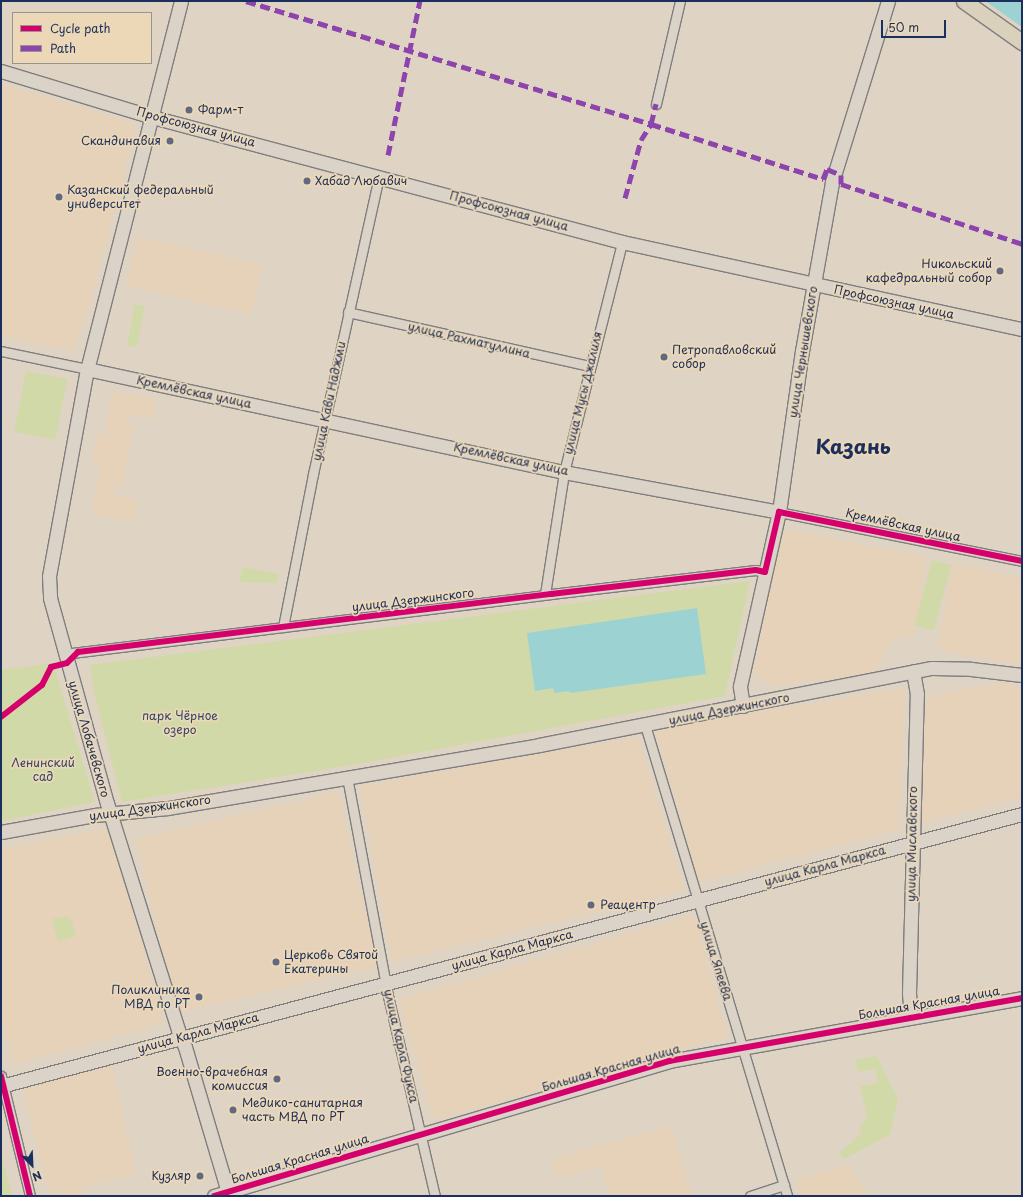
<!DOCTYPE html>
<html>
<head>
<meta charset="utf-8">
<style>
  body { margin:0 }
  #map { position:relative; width:1023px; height:1197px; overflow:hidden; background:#dfd4c3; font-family:"Playpen Sans",sans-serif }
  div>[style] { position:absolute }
  .built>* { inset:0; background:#e6d1b9; transform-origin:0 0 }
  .green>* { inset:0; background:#d1d9a9; transform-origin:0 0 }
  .water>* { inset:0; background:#9cd2d2 }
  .roads { filter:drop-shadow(1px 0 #7f7e7f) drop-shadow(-1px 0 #7f7e7f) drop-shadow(0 1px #7f7e7f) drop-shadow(0 -1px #7f7e7f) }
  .street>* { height:9px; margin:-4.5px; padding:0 4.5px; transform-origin:4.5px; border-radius:4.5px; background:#dbd3c7 }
  .secondary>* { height:13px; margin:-6.5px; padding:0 6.5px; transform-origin:6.5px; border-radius:6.5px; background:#dbd3c7 }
  .primary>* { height:15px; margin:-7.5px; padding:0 7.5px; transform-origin:7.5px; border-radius:7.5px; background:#d9d1bc }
  .quiet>* { height:5px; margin-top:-2.5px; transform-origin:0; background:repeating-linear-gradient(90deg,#8e44ad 0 10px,transparent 0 15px) }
  .cycleway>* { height:6px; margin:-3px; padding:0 3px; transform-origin:3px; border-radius:3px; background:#d6006c }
  .dots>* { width:11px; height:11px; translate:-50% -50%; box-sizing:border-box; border:2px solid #ecd8b6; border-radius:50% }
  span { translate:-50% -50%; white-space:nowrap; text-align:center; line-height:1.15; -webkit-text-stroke:3.5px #ecd8b6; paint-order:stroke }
  .poi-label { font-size:12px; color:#1b2f5e }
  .left { translate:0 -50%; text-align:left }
  .right { translate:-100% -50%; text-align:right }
  .street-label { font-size:12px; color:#1b2f5e }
  .park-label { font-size:12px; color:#344966 }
  .town-label { font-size:20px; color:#1b2f5e; font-weight:700 }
  .frame { position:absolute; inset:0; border:2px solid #1b2f5e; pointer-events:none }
  .legend { position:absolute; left:12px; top:12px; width:140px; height:52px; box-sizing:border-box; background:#ecd8b6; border:1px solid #989493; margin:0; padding:5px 7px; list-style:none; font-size:12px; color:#1b2f5e }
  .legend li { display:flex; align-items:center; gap:8px; height:20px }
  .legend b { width:20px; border:1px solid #989493 }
  .north { position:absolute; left:12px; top:1145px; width:40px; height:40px; -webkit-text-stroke:3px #ecd8b6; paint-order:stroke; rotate:156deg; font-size:11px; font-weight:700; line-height:16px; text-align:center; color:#1b2f5e }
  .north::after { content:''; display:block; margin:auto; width:14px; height:18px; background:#1b2f5e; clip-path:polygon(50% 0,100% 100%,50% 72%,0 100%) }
  .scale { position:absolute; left:881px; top:20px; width:65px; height:18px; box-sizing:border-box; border:2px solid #1b2f5e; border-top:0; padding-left:5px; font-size:12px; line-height:14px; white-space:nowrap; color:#1b2f5e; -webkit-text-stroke:3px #ecd8b6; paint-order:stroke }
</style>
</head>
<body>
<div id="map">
  <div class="built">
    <i style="clip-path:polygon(1px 84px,125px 120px,134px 125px,136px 131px,88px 309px,74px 351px,1px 336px)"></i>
    <i style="left:138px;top:236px;width:128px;height:51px;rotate:13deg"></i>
    <i style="clip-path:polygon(113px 391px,156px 399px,152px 419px,128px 415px,127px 424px,134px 425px,128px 454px,123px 485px,116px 484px,114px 495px,138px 500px,134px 522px,91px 514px,100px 465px,92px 463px,97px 434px,105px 435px)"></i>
    <i style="clip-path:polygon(782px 529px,928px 557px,914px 637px,891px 640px,876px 672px,771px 687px,753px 671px)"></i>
    <i style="clip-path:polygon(952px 563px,1022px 578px,1022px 666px,937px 649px)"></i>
    <i style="clip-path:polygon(1004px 682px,1022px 689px,1022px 797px,920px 823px,926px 697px)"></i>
    <i style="clip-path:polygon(905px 688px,898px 830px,699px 882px,655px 730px)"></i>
    <i style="clip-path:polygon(638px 737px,684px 890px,392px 962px,360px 786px)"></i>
    <i style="left:338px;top:792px;width:179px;height:207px;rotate:77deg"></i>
    <i style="clip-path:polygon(109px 828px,164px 1023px,14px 1064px,1px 1019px,1px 849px)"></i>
    <i style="left:693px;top:915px;width:126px;height:306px;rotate:74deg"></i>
    <i style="clip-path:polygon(112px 1065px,136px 1174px,82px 1188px,83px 1196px,50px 1196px,23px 1089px)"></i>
    <i style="clip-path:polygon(671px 1126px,693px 1196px,610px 1196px,600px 1165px,558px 1178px,553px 1158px)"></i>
    <i style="clip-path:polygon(848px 1165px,870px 1196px,800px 1196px,796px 1180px)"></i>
  </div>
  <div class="green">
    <i style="left:135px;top:304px;width:10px;height:42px;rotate:11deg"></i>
    <i style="left:26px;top:371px;width:42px;height:62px;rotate:11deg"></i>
    <i style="left:932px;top:560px;width:20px;height:68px;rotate:15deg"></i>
    <i style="clip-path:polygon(243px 567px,279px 574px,276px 583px,239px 582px)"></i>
    <i style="clip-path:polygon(750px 581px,725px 696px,346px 766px,122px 802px,93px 688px,90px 665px)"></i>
    <i style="clip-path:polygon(53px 663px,95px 802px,1px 821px,1px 670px)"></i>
    <i style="clip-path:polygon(67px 916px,71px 920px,76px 936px,58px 941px,52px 919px)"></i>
    <i style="clip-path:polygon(877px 1056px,898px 1099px,891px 1134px,844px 1159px,839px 1153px,862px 1133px,859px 1128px,867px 1117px,860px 1086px,878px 1083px,875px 1069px,858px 1072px,855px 1060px)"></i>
    <i style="clip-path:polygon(1px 1153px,12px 1196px,1px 1196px)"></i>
  </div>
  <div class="water">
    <i style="clip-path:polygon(985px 1px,1022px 1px,1022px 27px)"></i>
    <i style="clip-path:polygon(697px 608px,706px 674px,570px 693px,569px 691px,554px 693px,553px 688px,535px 691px,527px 633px)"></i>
  </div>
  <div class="roads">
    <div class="street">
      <i style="left:656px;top:104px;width:106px;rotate:-76.9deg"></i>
      <i style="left:348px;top:312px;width:247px;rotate:12.6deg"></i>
      <i style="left:1px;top:351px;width:88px;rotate:11.8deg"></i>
      <i style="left:779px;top:512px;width:248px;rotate:11.4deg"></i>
      <i style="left:545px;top:594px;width:123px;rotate:-81.1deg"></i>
      <i style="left:564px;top:472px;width:237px;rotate:-75.8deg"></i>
      <i style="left:283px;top:627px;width:156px;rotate:-78.9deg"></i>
      <i style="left:313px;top:474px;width:305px;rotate:-77.5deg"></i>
      <i style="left:64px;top:654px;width:491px;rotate:-7deg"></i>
      <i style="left:551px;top:594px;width:206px;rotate:-6.7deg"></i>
      <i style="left:756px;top:570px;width:9px;rotate:13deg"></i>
      <i style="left:645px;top:725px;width:492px;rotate:73.2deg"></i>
      <i style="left:347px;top:777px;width:223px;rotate:79.4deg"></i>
      <i style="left:388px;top:996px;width:205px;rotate:76.8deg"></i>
      <i style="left:1px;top:1076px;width:123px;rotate:76.4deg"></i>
      <i style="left:750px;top:1196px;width:36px;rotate:-18deg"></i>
    </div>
    <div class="secondary">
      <i style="left:181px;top:1px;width:380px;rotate:104.3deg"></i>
      <i style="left:87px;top:369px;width:210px;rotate:100.4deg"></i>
      <i style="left:49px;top:576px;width:22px;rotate:87deg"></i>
      <i style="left:50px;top:598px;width:213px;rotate:74.5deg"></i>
      <i style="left:107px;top:803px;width:238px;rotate:72.6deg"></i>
      <i style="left:178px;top:1030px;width:18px;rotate:68deg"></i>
      <i style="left:185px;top:1047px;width:151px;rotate:73.5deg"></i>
      <i style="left:1px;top:71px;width:158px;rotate:16.9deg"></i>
      <i style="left:152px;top:117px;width:486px;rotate:14.9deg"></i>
      <i style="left:622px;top:242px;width:409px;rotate:12.3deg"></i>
      <i style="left:87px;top:369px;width:488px;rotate:12.2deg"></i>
      <i style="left:564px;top:472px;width:219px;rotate:10.5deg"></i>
      <i style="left:743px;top:706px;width:20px;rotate:-99deg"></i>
      <i style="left:740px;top:686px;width:178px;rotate:-77.4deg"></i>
      <i style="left:779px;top:512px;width:163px;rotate:-81.9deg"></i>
      <i style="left:802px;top:351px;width:172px;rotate:-79.9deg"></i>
      <i style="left:832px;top:182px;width:189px;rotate:-72.8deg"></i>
      <i style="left:1px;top:832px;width:96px;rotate:-10.3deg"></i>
      <i style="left:95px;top:815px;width:73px;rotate:-5.5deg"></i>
      <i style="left:168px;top:808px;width:376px;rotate:-9.6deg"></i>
      <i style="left:539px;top:745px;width:400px;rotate:-11.1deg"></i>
      <i style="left:932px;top:668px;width:39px;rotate:1deg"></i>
      <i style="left:971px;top:669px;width:51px;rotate:6.7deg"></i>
      <i style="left:911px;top:1016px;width:23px;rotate:-95deg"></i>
      <i style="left:909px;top:993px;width:299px;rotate:-88.5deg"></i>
      <i style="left:917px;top:694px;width:23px;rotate:-100deg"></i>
      <i style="left:1px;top:1086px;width:1057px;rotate:-14.92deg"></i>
      <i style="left:214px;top:1196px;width:475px;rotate:-16.5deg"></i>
      <i style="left:669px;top:1061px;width:359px;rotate:-10.1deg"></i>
    </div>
    <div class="primary">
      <i style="left:964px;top:1px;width:71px;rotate:35.3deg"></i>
    </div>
  </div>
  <div class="quiet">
    <i style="left:246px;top:1px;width:423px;rotate:16.9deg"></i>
    <i style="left:651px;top:124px;width:181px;rotate:17.7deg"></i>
    <i style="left:823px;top:179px;width:11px;rotate:-68deg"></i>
    <i style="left:827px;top:169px;width:15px;rotate:23deg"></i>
    <i style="left:841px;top:175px;width:9px;rotate:90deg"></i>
    <i style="left:841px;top:184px;width:191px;rotate:18.3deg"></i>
    <i style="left:388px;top:155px;width:157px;rotate:-78.3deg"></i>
    <i style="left:625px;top:198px;width:60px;rotate:-74.6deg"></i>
    <i style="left:641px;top:140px;width:19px;rotate:-58deg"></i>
    <i style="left:651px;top:124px;width:21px;rotate:-76deg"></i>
  </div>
  <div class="cycleway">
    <i style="left:1px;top:717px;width:52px;rotate:-38deg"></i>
    <i style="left:42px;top:685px;width:20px;rotate:-63deg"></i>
    <i style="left:51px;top:667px;width:16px;rotate:-14deg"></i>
    <i style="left:67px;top:663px;width:16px;rotate:-45deg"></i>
    <i style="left:78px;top:652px;width:477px;rotate:-7deg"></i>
    <i style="left:551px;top:594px;width:206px;rotate:-6.7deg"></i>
    <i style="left:756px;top:570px;width:9px;rotate:13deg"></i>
    <i style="left:765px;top:572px;width:62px;rotate:-76.9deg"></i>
    <i style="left:779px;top:512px;width:248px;rotate:11.4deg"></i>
    <i style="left:1px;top:1076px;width:123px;rotate:76.4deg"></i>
    <i style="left:214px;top:1196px;width:475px;rotate:-16.5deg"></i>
    <i style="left:669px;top:1061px;width:359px;rotate:-10.1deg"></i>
  </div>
  <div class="dots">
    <i style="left:189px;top:110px;background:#606981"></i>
    <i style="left:170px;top:141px;background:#606981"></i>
    <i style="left:307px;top:181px;background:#606981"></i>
    <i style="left:59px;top:197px;background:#606981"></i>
    <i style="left:1000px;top:271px;background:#606981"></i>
    <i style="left:664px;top:357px;background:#606981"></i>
    <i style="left:591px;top:905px;background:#606981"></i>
    <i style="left:276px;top:962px;background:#606981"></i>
    <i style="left:199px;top:997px;background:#606981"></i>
    <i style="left:277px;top:1079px;background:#606981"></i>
    <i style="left:233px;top:1110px;background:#606981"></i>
    <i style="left:200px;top:1176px;background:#606981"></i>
  </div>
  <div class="poi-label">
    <span class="left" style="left:198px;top:110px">Фарм-т</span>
    <span class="right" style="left:161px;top:141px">Скандинавия</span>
    <span class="left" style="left:315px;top:181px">Хабад Любавич</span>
    <span class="left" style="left:67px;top:197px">Казанский федеральный<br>университет</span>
    <span class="right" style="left:992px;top:271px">Никольский<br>кафедральный собор</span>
    <span class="left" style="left:672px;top:357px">Петропавловский<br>собор</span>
    <span class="left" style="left:600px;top:905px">Реацентр</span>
    <span class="left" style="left:284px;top:962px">Церковь Святой<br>Екатерины</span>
    <span class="right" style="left:190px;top:997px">Поликлиника<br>МВД по РТ</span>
    <span class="right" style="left:268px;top:1079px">Военно-врачебная<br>комиссия</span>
    <span class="left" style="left:242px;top:1110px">Медико-санитарная<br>часть МВД по РТ</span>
    <span class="right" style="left:191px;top:1176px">Кузляр</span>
  </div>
  <div class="street-label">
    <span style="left:196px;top:127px;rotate:15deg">Профсоюзная улица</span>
    <span style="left:509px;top:211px;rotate:15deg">Профсоюзная улица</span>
    <span style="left:894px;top:302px;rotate:12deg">Профсоюзная улица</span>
    <span style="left:469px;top:340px;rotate:13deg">улица Рахматуллина</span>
    <span style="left:803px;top:352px;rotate:-81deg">улица Чернышевского</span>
    <span style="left:194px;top:392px;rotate:12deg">Кремлёвская улица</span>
    <span style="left:583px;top:393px;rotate:-76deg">улица Мусы Джалиля</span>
    <span style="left:329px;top:401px;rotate:-78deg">улица Кави Наджми</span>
    <span style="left:511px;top:459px;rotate:12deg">Кремлёвская улица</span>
    <span style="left:903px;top:525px;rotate:12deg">Кремлёвская улица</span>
    <span style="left:413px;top:600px;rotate:-7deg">улица Дзержинского</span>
    <span style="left:729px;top:709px;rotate:-11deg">улица Дзержинского</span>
    <span style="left:89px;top:739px;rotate:74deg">улица Лобачевского</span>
    <span style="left:150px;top:808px;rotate:-8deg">улица Дзержинского</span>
    <span style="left:912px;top:844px;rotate:-89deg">улица Миславского</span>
    <span style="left:825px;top:866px;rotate:-15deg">улица Карла Маркса</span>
    <span style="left:512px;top:950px;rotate:-15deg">улица Карла Маркса</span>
    <span style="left:716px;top:961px;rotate:73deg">улица Япеева</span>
    <span style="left:929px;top:1003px;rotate:-10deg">Большая Красная улица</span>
    <span style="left:198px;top:1033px;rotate:-15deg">улица Карла Маркса</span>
    <span style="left:401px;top:1046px;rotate:77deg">улица Карла Фукса</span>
    <span style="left:611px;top:1068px;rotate:-16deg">Большая Красная улица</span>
    <span style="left:300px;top:1159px;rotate:-17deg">Большая Красная улица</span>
  </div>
  <div class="park-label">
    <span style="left:180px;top:723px">парк Чёрное<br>озеро</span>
    <span style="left:43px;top:770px">Ленинский<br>сад</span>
  </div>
  <div class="town-label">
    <span style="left:853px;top:446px">Казань</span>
  </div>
  <div class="frame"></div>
  <ul class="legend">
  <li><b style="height:5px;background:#d6006c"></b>Cycle path</li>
  <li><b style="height:5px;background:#8e44ad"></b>Path</li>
  </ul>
  <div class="north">N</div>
  <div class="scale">50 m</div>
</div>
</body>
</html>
